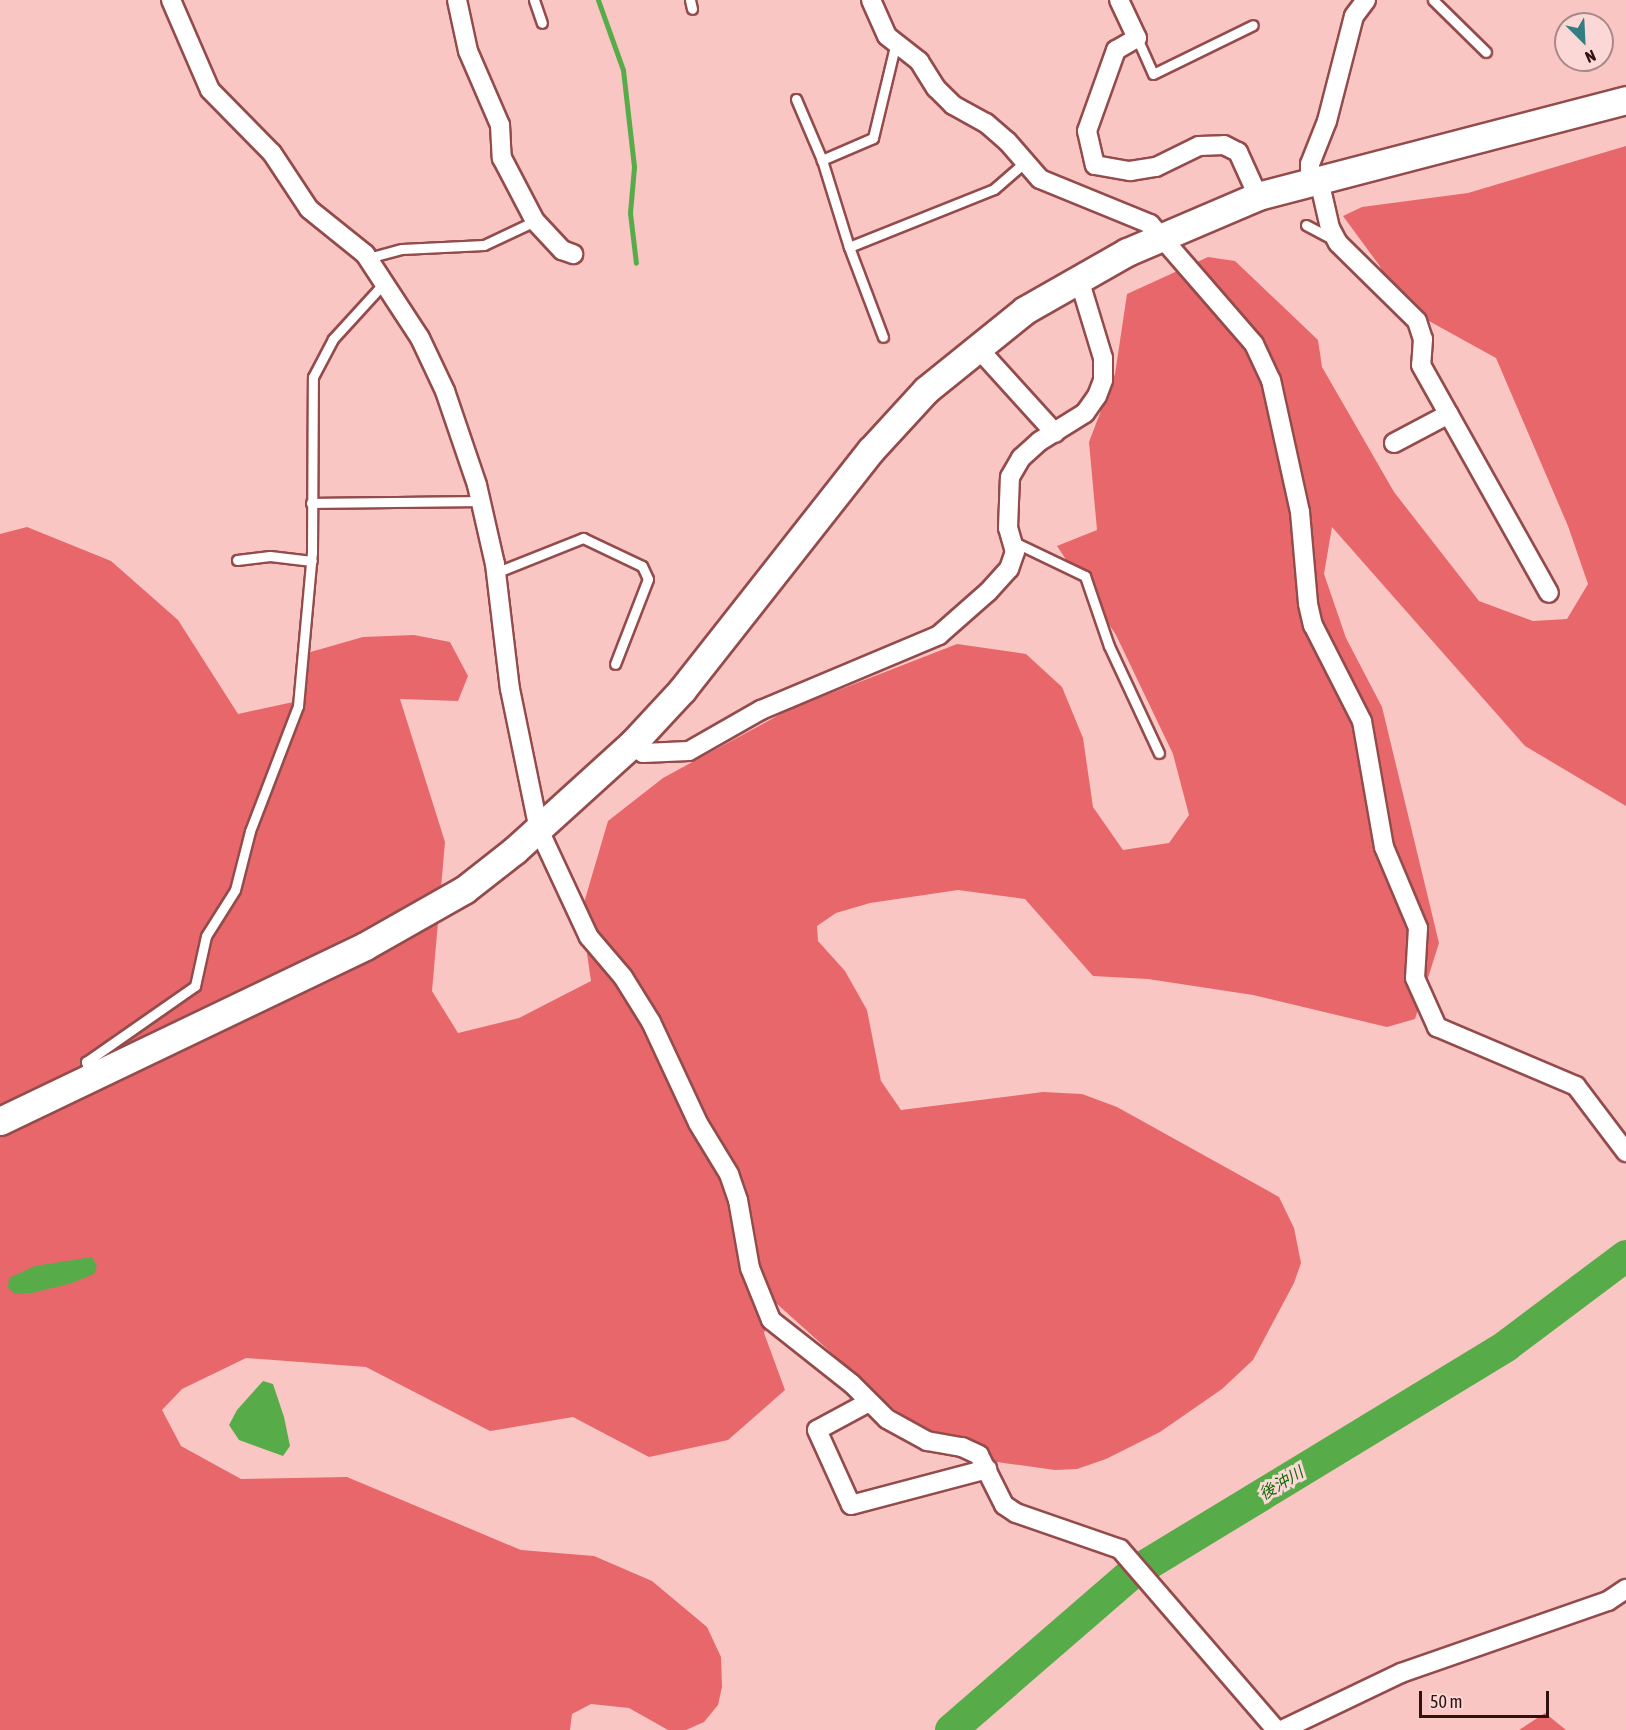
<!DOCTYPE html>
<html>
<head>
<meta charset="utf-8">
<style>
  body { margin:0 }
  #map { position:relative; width:1626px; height:1730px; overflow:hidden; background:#fac6c4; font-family:"Asap Condensed","Noto Sans JP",sans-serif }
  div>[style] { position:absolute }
  .forest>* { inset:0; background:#e7676a }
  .water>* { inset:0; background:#57ac49 }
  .stream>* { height:5px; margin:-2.5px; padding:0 2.5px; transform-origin:2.5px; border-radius:2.5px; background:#57ac49 }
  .river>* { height:32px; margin:-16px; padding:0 16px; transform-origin:16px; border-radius:16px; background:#57ac49 }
  .roads { filter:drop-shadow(2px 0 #944b4b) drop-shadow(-2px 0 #944b4b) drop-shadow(0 2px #944b4b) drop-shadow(0 -2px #944b4b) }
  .lane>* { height:9px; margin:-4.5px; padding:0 4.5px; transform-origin:4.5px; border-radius:4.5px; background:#fff }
  .street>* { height:18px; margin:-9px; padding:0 9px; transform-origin:9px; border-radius:9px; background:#fff }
  .secondary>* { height:27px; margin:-13.5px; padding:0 13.5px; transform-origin:13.5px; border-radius:13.5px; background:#fff }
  span { translate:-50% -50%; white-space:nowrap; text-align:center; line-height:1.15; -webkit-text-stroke:6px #fbd8d6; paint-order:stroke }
  .water-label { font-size:16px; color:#116900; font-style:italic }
  .north { position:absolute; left:1554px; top:12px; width:60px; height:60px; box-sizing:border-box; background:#fbd8d6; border:2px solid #a98888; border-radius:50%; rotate:156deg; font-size:16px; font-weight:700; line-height:24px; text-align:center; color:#2f1112 }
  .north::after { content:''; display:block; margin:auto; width:21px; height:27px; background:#347d82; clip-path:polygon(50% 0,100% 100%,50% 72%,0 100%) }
  .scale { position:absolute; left:1419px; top:1691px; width:130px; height:27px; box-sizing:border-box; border:3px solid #2f1112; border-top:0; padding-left:8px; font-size:18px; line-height:21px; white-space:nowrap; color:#2f1112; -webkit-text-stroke:4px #fbd8d6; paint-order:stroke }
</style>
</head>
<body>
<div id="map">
  <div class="forest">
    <i style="clip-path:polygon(1626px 146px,1626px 806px,1525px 746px,1332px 527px,1324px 574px,1346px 638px,1382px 707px,1439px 943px,1415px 1019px,1387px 1027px,1253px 995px,1148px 979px,1093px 976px,1025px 899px,958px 890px,870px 903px,836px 913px,817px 926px,818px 941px,845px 971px,867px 1010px,881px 1081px,901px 1110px,1043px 1092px,1082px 1094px,1117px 1107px,1279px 1197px,1294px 1228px,1301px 1263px,1294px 1283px,1253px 1360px,1222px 1389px,1160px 1432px,1106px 1459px,1077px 1469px,1055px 1470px,990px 1461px,935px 1446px,776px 1303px,764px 1333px,785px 1390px,728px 1440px,649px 1457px,573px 1417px,490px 1431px,366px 1367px,246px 1358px,182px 1389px,162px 1410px,181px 1446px,241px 1479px,347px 1477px,521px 1550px,594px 1556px,652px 1581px,707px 1627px,721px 1657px,722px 1687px,718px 1705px,704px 1722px,686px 1730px,668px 1730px,629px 1708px,591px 1704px,572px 1714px,570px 1730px,0 1730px,0 534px,27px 527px,111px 561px,178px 620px,238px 714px,298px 701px,307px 653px,363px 637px,414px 635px,450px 642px,468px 676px,458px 701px,400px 699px,445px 842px,432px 991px,458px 1033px,519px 1018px,591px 981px,581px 913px,608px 821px,663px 778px,790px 709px,957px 644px,1026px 654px,1062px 687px,1083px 738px,1093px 807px,1123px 850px,1169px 843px,1189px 815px,1173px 754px,1116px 635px,1057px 546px,1097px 530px,1089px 442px,1115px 374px,1127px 294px,1208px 257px,1235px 261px,1318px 340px,1322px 367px,1394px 492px,1479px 601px,1533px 621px,1567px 619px,1588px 584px,1568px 526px,1496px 358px,1400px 305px,1379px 265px,1343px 216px,1362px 207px,1468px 193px)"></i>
    <i style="clip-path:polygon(1545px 1713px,1566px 1730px,1519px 1730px)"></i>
  </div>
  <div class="water">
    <i style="clip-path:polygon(92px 1257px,97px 1266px,94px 1274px,72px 1283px,32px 1293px,15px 1294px,8px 1288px,9px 1278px,35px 1266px)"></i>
    <i style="clip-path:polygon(263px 1381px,273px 1384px,284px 1417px,290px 1446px,283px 1456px,239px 1440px,229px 1425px,237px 1410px)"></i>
  </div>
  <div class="stream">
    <i style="left:598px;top:0;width:74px;rotate:70.3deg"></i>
    <i style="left:623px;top:70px;width:98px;rotate:83.5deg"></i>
    <i style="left:634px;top:167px;width:46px;rotate:95deg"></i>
    <i style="left:630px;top:213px;width:50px;rotate:83.2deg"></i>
  </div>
  <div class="river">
    <i style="left:951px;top:1730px;width:237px;rotate:-40.9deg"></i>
    <i style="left:1130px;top:1575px;width:440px;rotate:-31.3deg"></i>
    <i style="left:1506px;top:1346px;width:150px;rotate:-36.9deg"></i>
  </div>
  <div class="roads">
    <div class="lane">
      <i style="left:534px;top:0;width:24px;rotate:71deg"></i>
      <i style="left:690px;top:0;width:9px;rotate:77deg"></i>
      <i style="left:1433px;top:0;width:74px;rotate:44.5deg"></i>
      <i style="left:1137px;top:38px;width:39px;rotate:66deg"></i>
      <i style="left:1153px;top:74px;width:111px;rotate:-26.1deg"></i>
      <i style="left:896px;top:42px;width:99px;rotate:103.5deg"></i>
      <i style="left:873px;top:138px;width:56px;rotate:156.7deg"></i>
      <i style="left:822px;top:160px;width:91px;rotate:72.8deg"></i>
      <i style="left:849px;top:247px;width:156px;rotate:-21.8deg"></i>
      <i style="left:994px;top:189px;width:40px;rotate:-41deg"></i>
      <i style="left:796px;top:99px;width:66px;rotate:66.9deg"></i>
      <i style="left:1306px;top:225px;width:32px;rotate:28deg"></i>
      <i style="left:849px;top:247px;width:96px;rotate:69.3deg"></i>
      <i style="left:368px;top:258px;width:35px;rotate:-15deg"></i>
      <i style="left:402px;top:249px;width:82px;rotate:-2.8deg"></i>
      <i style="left:484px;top:245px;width:56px;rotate:-25.2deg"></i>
      <i style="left:311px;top:503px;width:169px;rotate:-0.7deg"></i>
      <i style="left:1014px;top:542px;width:79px;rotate:25.6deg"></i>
      <i style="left:1085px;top:576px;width:74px;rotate:71.1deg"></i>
      <i style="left:1109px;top:646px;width:118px;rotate:65deg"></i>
      <i style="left:237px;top:560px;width:33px;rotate:-7deg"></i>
      <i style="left:270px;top:556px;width:42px;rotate:6.8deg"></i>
      <i style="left:495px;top:573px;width:95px;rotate:-21.7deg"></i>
      <i style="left:583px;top:538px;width:65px;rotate:25.4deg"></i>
      <i style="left:642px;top:566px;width:14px;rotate:65deg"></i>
      <i style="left:648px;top:579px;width:91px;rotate:111.2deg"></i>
      <i style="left:90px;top:1074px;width:13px;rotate:-108deg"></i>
      <i style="left:86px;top:1062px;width:133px;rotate:-34.9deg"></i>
      <i style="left:195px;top:986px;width:51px;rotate:-77.6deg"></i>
      <i style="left:206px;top:936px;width:54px;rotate:-57.8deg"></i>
      <i style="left:235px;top:890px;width:61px;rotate:-75.7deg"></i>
      <i style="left:250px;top:831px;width:134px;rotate:-69deg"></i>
      <i style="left:298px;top:706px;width:154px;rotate:-84.8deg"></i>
      <i style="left:312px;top:553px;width:176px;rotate:-89.7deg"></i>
      <i style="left:313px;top:377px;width:43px;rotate:-62.2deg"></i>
      <i style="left:333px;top:339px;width:77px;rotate:-47.6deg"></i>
    </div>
    <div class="street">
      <i style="left:171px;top:0;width:98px;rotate:66.6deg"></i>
      <i style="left:210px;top:90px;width:88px;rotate:45.5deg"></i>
      <i style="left:272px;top:153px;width:67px;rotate:56.5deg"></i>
      <i style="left:309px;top:209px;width:72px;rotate:38.8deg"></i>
      <i style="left:365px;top:254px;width:100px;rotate:56.8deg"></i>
      <i style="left:420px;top:338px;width:59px;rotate:64.7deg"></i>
      <i style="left:445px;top:391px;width:99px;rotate:71.2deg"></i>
      <i style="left:477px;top:485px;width:81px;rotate:77.2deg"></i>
      <i style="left:495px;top:564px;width:126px;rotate:83.2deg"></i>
      <i style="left:510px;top:689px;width:144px;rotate:78.4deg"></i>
      <i style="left:539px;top:830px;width:118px;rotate:65deg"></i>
      <i style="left:589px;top:937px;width:52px;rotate:49.6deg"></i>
      <i style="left:623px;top:977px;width:53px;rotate:58.1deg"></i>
      <i style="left:651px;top:1022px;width:111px;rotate:65deg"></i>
      <i style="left:698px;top:1123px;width:60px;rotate:58.7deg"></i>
      <i style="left:729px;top:1174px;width:28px;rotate:71deg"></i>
      <i style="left:738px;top:1200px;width:69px;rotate:80deg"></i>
      <i style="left:750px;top:1268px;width:56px;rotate:68deg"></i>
      <i style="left:771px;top:1320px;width:103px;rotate:38.3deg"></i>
      <i style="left:852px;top:1384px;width:49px;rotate:45deg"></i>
      <i style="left:887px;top:1419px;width:46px;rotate:28.8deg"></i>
      <i style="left:927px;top:1441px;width:36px;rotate:10deg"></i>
      <i style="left:962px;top:1447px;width:19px;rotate:25deg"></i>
      <i style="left:979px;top:1455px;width:56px;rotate:63.4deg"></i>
      <i style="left:1004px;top:1505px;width:14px;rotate:34deg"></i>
      <i style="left:1016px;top:1513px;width:110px;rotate:19.1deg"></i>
      <i style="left:1120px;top:1549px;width:239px;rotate:49.2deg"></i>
      <i style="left:457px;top:0;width:52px;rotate:77.8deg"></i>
      <i style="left:468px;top:51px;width:81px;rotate:66.6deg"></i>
      <i style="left:500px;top:125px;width:33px;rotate:87deg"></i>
      <i style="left:502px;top:158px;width:71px;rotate:62.4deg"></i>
      <i style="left:535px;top:221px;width:40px;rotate:47deg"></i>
      <i style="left:562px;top:250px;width:12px;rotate:20deg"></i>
      <i style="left:871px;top:0;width:39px;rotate:66deg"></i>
      <i style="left:887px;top:36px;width:41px;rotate:38deg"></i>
      <i style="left:919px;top:61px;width:32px;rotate:58deg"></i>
      <i style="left:936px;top:88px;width:24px;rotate:45deg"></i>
      <i style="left:953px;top:105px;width:38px;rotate:29deg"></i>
      <i style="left:986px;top:123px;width:28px;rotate:41deg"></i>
      <i style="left:1007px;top:141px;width:50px;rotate:49deg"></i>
      <i style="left:1040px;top:179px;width:119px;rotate:22.2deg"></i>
      <i style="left:1150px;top:224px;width:159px;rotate:49.1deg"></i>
      <i style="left:1254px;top:344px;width:40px;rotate:65deg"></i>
      <i style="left:1271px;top:380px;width:135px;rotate:77.6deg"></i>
      <i style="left:1300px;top:512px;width:92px;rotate:85deg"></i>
      <i style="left:1308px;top:604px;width:22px;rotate:77deg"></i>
      <i style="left:1313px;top:625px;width:108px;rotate:63deg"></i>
      <i style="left:1362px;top:721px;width:128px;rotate:80.1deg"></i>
      <i style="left:1384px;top:847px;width:88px;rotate:67.2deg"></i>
      <i style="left:1418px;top:928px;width:50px;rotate:93.4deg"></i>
      <i style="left:1415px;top:978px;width:54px;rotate:65.8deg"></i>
      <i style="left:1437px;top:1027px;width:151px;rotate:23deg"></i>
      <i style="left:1576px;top:1086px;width:83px;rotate:52.9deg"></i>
      <i style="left:1119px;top:0;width:42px;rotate:64.7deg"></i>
      <i style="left:1137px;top:38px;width:24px;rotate:150deg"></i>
      <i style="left:1116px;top:50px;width:86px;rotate:109.7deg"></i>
      <i style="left:1087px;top:131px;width:35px;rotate:77deg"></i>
      <i style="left:1095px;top:165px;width:36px;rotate:10deg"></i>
      <i style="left:1130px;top:171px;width:26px;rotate:-9deg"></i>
      <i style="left:1156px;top:167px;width:48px;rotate:-26deg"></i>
      <i style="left:1199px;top:146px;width:25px;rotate:-2deg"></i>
      <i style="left:1224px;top:145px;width:16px;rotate:27deg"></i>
      <i style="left:1238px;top:152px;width:48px;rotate:65.6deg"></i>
      <i style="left:1319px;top:180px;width:49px;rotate:77.1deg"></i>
      <i style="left:1330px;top:228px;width:17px;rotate:62deg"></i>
      <i style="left:1338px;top:243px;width:111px;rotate:44.6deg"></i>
      <i style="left:1417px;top:321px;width:19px;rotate:72deg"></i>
      <i style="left:1423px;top:339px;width:26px;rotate:94deg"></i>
      <i style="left:1421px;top:365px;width:261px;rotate:60.7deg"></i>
      <i style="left:1310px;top:182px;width:18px;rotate:-90deg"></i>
      <i style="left:1310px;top:164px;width:46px;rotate:-68.4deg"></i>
      <i style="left:1327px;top:121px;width:108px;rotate:-75.6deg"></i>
      <i style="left:1354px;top:16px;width:20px;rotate:-53deg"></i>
      <i style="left:977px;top:347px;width:116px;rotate:47.8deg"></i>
      <i style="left:1394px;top:443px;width:62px;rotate:-27.8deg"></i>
      <i style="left:632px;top:744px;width:14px;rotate:39deg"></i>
      <i style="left:643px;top:753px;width:46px;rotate:-2.5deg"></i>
      <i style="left:689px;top:751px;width:83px;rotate:-29.7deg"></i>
      <i style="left:761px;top:710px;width:193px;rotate:-22.8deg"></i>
      <i style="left:939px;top:635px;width:65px;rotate:-41.3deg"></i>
      <i style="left:988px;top:592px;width:31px;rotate:-48deg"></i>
      <i style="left:1009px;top:569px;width:18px;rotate:-71deg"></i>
      <i style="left:1015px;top:552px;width:25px;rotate:-106deg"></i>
      <i style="left:1008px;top:528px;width:51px;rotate:-87.8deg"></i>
      <i style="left:1010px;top:477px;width:22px;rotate:-60deg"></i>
      <i style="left:1021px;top:458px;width:25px;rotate:-42deg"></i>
      <i style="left:1040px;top:441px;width:53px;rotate:-31.9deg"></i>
      <i style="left:1085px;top:413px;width:21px;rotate:-55deg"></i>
      <i style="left:1097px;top:396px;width:17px;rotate:-69deg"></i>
      <i style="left:1103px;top:380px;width:22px;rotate:-90deg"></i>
      <i style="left:1103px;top:358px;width:83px;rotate:-106.9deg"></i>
      <i style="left:869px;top:1402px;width:59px;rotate:151.7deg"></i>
      <i style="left:817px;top:1430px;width:82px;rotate:65.6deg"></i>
      <i style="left:851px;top:1505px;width:141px;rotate:-14.8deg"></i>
      <i style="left:1282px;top:1730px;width:132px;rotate:-25.6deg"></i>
      <i style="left:1401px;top:1673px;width:219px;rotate:-19.2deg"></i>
      <i style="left:1608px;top:1601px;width:22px;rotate:-34deg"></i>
    </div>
    <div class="secondary">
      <i style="left:0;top:1121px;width:405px;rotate:-25.6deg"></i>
      <i style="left:365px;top:946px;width:114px;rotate:-29.5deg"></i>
      <i style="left:464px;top:890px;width:65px;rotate:-38.1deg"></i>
      <i style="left:515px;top:850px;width:158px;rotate:-42.2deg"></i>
      <i style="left:632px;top:744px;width:74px;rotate:-47.2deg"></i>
      <i style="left:682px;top:690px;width:305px;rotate:-51.8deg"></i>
      <i style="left:871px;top:450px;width:81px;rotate:-47.5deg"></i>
      <i style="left:926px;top:390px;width:127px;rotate:-38.9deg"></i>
      <i style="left:1025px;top:310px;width:117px;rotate:-29.6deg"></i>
      <i style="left:1127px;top:252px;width:142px;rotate:-23.1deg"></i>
      <i style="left:1258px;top:196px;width:380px;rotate:-14.6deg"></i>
    </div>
  </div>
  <div class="water-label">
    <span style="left:1281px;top:1483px;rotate:-31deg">後沖川</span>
  </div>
  <div class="north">N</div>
  <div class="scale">50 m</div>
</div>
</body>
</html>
